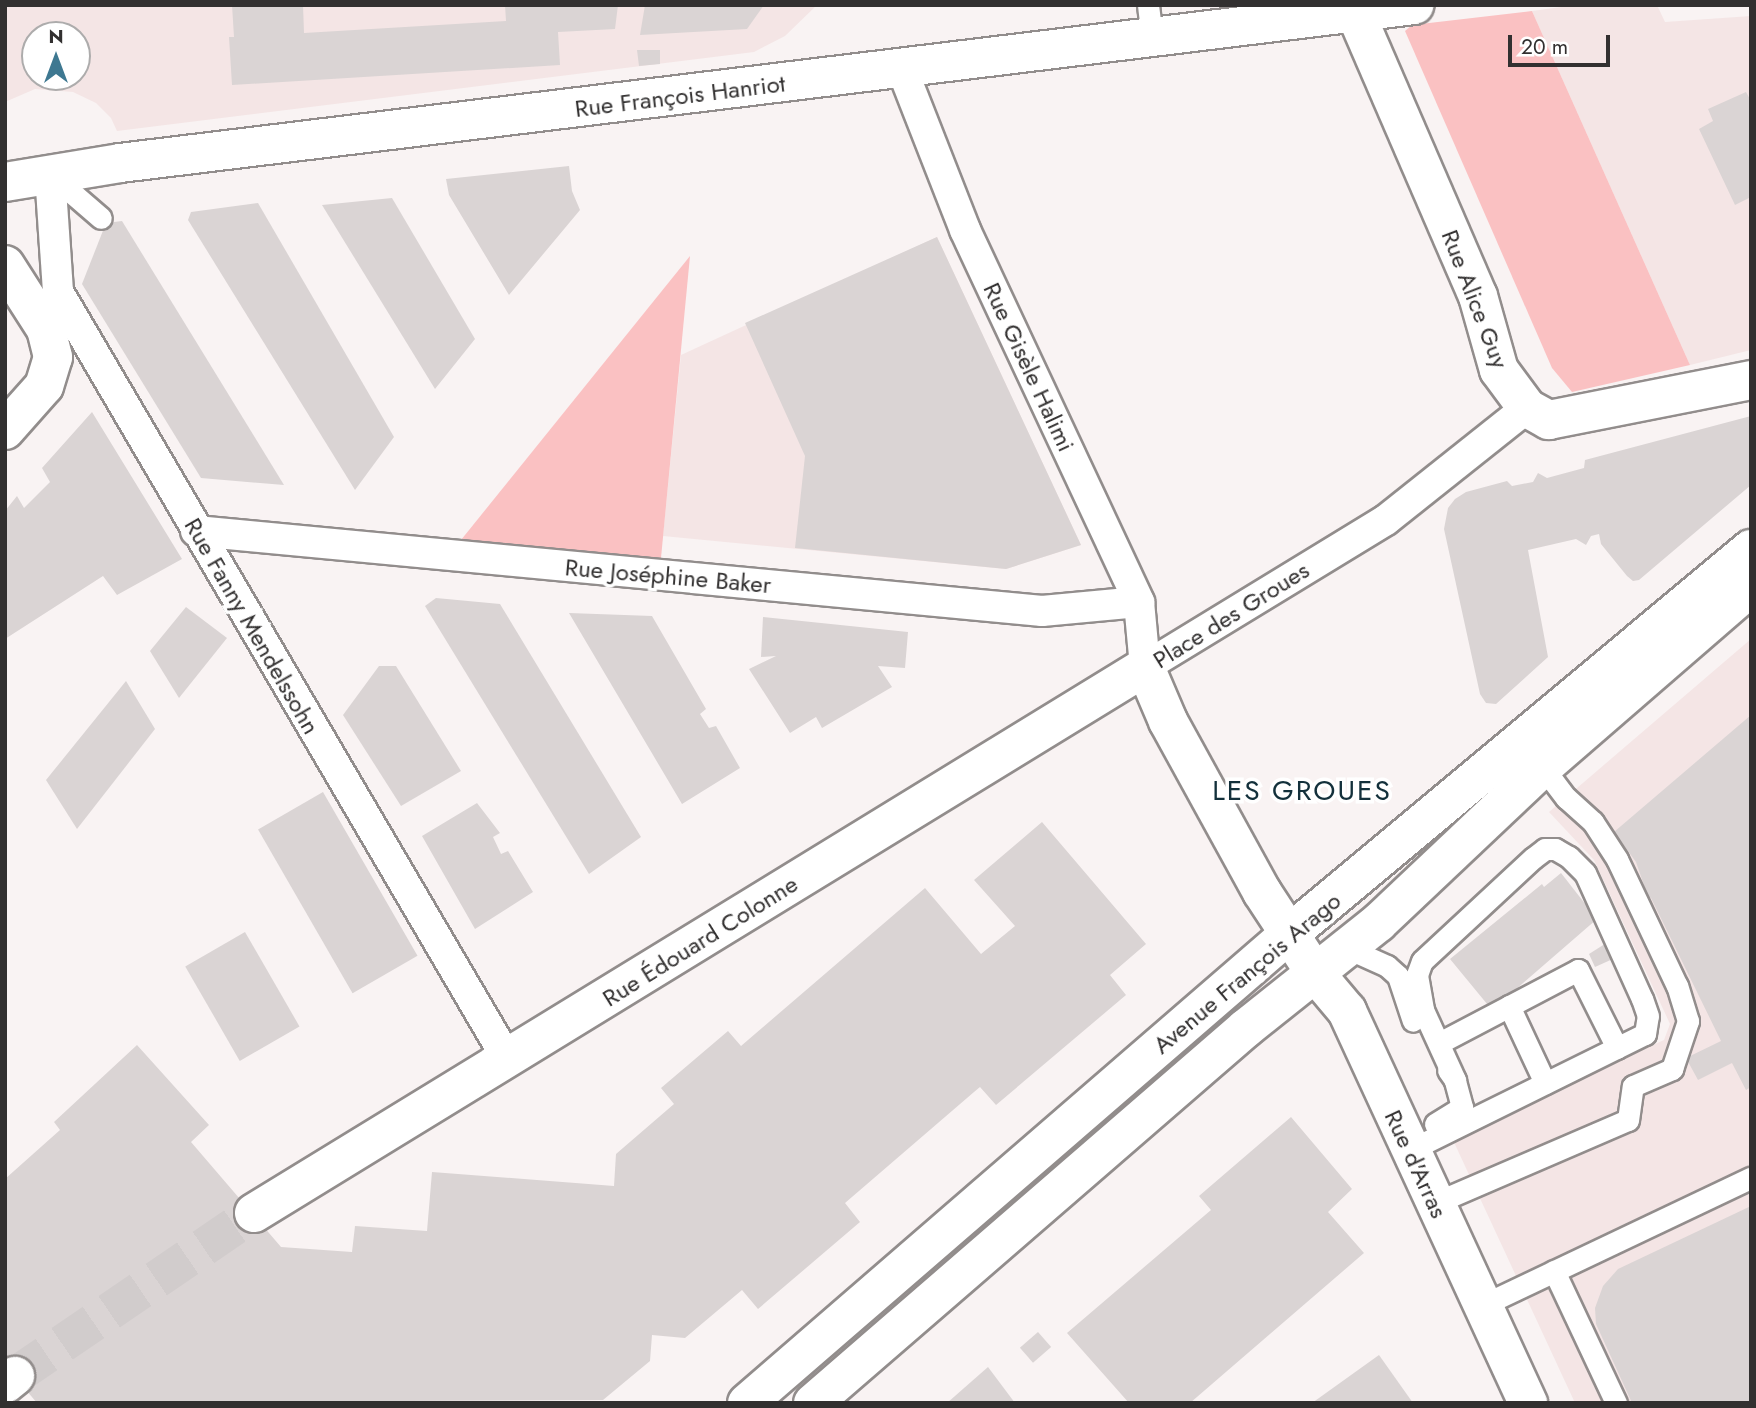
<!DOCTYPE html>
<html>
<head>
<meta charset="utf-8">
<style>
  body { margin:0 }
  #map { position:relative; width:1756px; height:1408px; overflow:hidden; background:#f9f3f3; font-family:Jost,sans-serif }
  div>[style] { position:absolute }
  .built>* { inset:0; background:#f4e5e5 }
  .green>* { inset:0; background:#fac1c2 }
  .building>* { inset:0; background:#dad4d4; transform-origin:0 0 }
  .minor-tunnel>* { height:38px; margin-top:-19px; transform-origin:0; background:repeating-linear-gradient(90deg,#d1cccc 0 38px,transparent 0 57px) }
  .roads { filter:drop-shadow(2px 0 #928d8c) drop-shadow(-2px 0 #928d8c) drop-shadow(0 2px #928d8c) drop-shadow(0 -2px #928d8c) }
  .service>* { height:21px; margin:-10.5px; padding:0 10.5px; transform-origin:10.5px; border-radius:10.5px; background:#fff }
  .pedestrian>* { height:30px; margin:-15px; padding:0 15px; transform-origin:15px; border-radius:15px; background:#fff }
  .minor>* { height:38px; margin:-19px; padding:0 19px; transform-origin:19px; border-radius:19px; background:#fff }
  .tertiary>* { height:38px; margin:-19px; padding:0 19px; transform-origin:19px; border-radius:19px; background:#fff }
  .secondary>* { height:38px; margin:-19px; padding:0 19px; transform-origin:19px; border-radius:19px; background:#fff }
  span { translate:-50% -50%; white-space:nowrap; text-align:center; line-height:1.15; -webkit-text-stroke:7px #fff; paint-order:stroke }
  .street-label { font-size:24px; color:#323030 }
  .quarter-label { font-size:28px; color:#13303b; letter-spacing:2px }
  .frame { position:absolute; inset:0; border:7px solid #323030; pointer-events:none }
  .north { position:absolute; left:21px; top:21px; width:70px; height:70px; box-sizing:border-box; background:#fff; border:2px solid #adacac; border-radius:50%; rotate:0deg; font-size:19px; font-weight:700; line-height:28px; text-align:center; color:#323030 }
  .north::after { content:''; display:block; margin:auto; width:24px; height:32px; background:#3e7891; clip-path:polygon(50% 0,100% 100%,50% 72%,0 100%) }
  .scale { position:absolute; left:1508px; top:35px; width:102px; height:32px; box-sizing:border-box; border:4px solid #323030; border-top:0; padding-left:9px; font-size:21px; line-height:24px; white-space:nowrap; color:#323030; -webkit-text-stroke:5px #fff; paint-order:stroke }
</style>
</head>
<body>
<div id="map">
  <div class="built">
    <i style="clip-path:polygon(evenodd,5px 5px,817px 5px,785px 36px,754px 52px,117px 131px,111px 118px,96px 103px,73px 92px,35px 89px,5px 102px,5px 5px,35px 35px,77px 35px,77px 77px,35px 77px,35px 35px)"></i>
    <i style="clip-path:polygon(1576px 5px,1657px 5px,1665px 22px,1751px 16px,1751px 350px,1690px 365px,1532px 11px)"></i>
    <i style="clip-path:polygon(937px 237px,1081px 545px,1006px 569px,663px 536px,681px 355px)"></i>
    <i style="clip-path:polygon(1751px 639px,1751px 1403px,1575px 1403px,1452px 1138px,1664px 1040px,1670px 1024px,1594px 860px,1549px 812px)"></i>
  </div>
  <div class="green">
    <i style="clip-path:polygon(1532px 11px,1690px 365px,1572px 392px,1552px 368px,1405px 31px,1412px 25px)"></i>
    <i style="clip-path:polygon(690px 256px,661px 558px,461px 540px)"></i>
  </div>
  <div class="building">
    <i style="clip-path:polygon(232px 5px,303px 5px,304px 33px,506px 21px,505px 5px,618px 5px,615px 29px,558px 32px,560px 65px,232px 85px,229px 37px,234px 37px)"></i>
    <i style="clip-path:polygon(645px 5px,764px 5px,747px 29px,640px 35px)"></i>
    <i style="clip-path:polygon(637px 50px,660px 50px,660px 64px,639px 66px)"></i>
    <i style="clip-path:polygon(1746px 92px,1751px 101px,1751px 197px,1735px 205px,1699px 129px,1713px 121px,1708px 109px)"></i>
    <i style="clip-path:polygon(569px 166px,572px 191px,580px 210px,509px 295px,449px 195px,446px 179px)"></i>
    <i style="clip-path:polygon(392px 198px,475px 339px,435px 389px,322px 205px)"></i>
    <i style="clip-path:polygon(258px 203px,394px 437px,355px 490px,188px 220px,191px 212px)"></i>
    <i style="clip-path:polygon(122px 221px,284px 485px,201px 478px,82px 284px,106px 223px)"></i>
    <i style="clip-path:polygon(937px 237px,1081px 545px,1006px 569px,795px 548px,805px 456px,745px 323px)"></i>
    <i style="clip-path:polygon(92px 412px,182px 559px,117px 595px,103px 576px,5px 639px,5px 511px,17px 496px,24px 508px,50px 482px,42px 468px)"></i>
    <i style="clip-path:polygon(1751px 416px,1751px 485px,1639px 580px,1633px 581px,1627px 576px,1601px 544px,1599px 534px,1591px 536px,1586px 545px,1576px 539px,1528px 550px,1548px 657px,1496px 704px,1486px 703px,1480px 694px,1444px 529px,1448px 508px,1455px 499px,1466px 492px,1507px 481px,1512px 486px,1533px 482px,1538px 473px,1547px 478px,1584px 468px,1585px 460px)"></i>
    <i style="clip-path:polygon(436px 598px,500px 604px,641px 837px,589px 874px,425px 606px)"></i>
    <i style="clip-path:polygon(186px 607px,227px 638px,179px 698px,150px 651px)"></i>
    <i style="clip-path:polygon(569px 613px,652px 616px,706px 709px,700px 714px,709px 728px,716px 726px,740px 768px,682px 804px)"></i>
    <i style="clip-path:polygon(763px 617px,908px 632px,905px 668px,878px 666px,892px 687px,822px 728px,816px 717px,790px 733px,749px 669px,776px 656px,761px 657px)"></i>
    <i style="clip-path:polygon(379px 666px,396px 666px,461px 771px,401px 806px,343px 715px)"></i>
    <i style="clip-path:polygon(126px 681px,155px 729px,77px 829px,46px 780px)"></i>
    <i style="clip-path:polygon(1751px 715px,1751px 1087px,1746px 1090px,1732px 1063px,1698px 1080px,1686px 1058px,1721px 1041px,1651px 898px,1648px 897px,1636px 862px,1614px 832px)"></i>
    <i style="left:323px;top:792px;width:189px;height:75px;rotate:60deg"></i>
    <i style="clip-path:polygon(477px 803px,500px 833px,493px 837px,501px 854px,508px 851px,533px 892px,475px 929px,422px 836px)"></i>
    <i style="clip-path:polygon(1042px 822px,1146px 944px,1110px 975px,1126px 995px,996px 1105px,980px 1087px,974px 1092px,845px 1203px,860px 1222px,758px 1309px,742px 1290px,685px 1338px,652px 1335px,650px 1361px,603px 1400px,37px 1403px,5px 1365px,5px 1179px,60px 1130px,54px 1122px,137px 1045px,209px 1125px,191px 1142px,281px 1247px,352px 1252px,355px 1226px,427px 1231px,432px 1172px,614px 1186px,616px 1154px,674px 1104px,661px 1088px,728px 1031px,741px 1046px,925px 888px,981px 954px,1015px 926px,974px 880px)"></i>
    <i style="clip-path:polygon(1561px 873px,1597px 919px,1492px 1010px,1450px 959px,1542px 884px,1544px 887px)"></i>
    <i style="left:245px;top:932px;width:109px;height:69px;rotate:60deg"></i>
    <i style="clip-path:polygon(1608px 942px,1615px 958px,1595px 967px,1589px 954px)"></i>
    <i style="clip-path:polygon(1291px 1117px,1352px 1189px,1328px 1212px,1364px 1253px,1190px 1403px,1129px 1403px,1067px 1333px,1211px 1210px,1199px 1196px)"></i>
    <i style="clip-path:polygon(1751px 1206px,1751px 1403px,1632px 1403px,1596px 1324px,1595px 1308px,1603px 1286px,1618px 1269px)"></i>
    <i style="left:1038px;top:1332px;width:20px;height:24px;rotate:49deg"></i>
    <i style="clip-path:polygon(1379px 1355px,1413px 1403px,1312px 1403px)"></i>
    <i style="clip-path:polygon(988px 1367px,1015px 1403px,947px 1403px)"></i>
  </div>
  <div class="minor-tunnel">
    <i style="left:15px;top:1376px;width:289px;rotate:-34.3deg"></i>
  </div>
  <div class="roads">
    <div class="service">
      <i style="left:1148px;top:5px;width:33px;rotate:83deg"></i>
      <i style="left:50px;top:174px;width:67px;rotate:40.8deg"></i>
      <i style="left:1347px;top:948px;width:44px;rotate:24.2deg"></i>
      <i style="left:1387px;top:966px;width:15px;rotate:42deg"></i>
      <i style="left:1398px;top:976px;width:47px;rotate:71.6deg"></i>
      <i style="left:1509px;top:1006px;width:85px;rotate:64.9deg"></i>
      <i style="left:1439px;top:1043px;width:157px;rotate:-27.7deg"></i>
      <i style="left:1578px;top:970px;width:87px;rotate:63.4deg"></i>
      <i style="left:1435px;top:1124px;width:32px;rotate:-32deg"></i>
      <i style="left:1462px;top:1107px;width:28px;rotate:-105deg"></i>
      <i style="left:1455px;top:1080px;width:12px;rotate:-125deg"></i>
      <i style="left:1410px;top:1150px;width:262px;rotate:-26.3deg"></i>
      <i style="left:1645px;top:1034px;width:18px;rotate:-81deg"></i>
      <i style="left:1648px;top:1016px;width:18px;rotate:-109deg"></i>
      <i style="left:1642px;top:999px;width:138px;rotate:-114.3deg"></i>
      <i style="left:1585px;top:873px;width:23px;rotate:-135deg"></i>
      <i style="left:1569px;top:857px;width:16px;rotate:-150deg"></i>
      <i style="left:1555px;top:849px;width:10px;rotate:180deg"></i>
      <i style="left:1545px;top:849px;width:15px;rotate:143deg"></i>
      <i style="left:1533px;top:858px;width:151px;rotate:137.1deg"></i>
      <i style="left:1422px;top:961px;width:15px;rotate:110deg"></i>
      <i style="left:1417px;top:975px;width:36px;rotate:80deg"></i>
      <i style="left:1423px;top:1010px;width:77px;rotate:65.4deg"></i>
      <i style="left:1435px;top:1203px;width:210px;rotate:-23.3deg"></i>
      <i style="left:1628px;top:1120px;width:34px;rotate:-82deg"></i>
      <i style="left:1633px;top:1086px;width:43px;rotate:-23.6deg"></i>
      <i style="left:1672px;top:1069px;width:51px;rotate:-71.6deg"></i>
      <i style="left:1688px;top:1021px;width:37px;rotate:-107deg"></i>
      <i style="left:1677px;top:986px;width:140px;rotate:-115.3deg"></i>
      <i style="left:1617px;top:859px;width:44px;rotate:-123deg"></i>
      <i style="left:1593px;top:822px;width:36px;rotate:-138deg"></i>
      <i style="left:1566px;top:798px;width:39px;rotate:-127deg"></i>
      <i style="left:1554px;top:1271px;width:146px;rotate:64.8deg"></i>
      <i style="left:1483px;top:1305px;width:297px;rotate:-25.4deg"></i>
    </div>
    <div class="pedestrian">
      <i style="left:902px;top:69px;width:173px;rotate:68.6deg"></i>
      <i style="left:965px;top:230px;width:411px;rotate:64.9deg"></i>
      <i style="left:1139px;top:602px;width:65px;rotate:84.7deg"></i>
      <i style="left:1145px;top:667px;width:282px;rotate:-31.4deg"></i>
      <i style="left:1386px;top:520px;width:180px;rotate:-38.5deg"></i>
      <i style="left:50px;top:174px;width:118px;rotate:86.1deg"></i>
      <i style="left:58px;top:292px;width:890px;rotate:59.63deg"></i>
      <i style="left:196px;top:531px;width:850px;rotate:5.4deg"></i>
      <i style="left:1042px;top:611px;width:97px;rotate:-5.3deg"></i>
    </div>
    <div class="minor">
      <i style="left:5px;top:265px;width:76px;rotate:57.4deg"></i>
      <i style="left:46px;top:329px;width:29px;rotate:76deg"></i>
      <i style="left:53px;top:357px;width:30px;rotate:107deg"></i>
      <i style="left:44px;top:386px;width:59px;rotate:131.6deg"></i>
      <i style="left:254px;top:1213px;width:1045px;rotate:-31.5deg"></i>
      <i style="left:1145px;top:667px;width:59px;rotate:66.9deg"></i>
      <i style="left:1168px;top:721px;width:195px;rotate:61.2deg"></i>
      <i style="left:1262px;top:892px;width:97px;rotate:56.8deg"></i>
      <i style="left:1315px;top:973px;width:50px;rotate:49.9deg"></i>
      <i style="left:1347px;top:1011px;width:432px;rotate:65.2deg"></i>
      <i style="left:5px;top:1384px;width:13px;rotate:-39deg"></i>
    </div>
    <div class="tertiary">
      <i style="left:1355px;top:12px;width:309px;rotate:66.6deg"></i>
      <i style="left:1478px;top:296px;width:77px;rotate:74.2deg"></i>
      <i style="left:1499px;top:370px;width:47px;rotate:53.6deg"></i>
      <i style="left:1527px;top:408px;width:25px;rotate:29deg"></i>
      <i style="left:1549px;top:420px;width:206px;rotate:-11.2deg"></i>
      <i style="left:5px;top:182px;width:117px;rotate:-9.4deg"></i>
      <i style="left:120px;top:163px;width:1304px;rotate:-6.96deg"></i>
    </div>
    <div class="secondary">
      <i style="left:747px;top:1403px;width:715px;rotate:-40.86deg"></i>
      <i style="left:1288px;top:935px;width:603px;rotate:-39.82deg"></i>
      <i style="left:813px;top:1403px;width:573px;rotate:-40.89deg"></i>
      <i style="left:1246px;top:1028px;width:169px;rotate:-38.5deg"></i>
      <i style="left:1378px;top:923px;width:227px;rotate:-43.4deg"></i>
      <i style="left:1543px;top:767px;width:275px;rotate:-40.9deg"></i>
    </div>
  </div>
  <div class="street-label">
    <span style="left:680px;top:96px;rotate:-7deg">Rue François Hanriot</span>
    <span style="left:1475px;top:299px;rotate:69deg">Rue Alice Guy</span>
    <span style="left:1029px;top:367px;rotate:65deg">Rue Gisèle Halimi</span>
    <span style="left:668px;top:576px;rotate:5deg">Rue Joséphine Baker</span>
    <span style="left:1231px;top:615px;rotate:-32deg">Place des Groues</span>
    <span style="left:252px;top:626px;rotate:60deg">Rue Fanny Mendelssohn</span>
    <span style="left:700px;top:941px;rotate:-32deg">Rue Édouard Colonne</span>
    <span style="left:1247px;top:973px;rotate:-40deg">Avenue François Arago</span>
    <span style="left:1416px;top:1164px;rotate:65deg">Rue d'Arras</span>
  </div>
  <div class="quarter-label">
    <span style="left:1302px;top:791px">LES GROUES</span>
  </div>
  <div class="frame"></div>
  <div class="north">N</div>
  <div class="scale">20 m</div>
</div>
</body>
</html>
